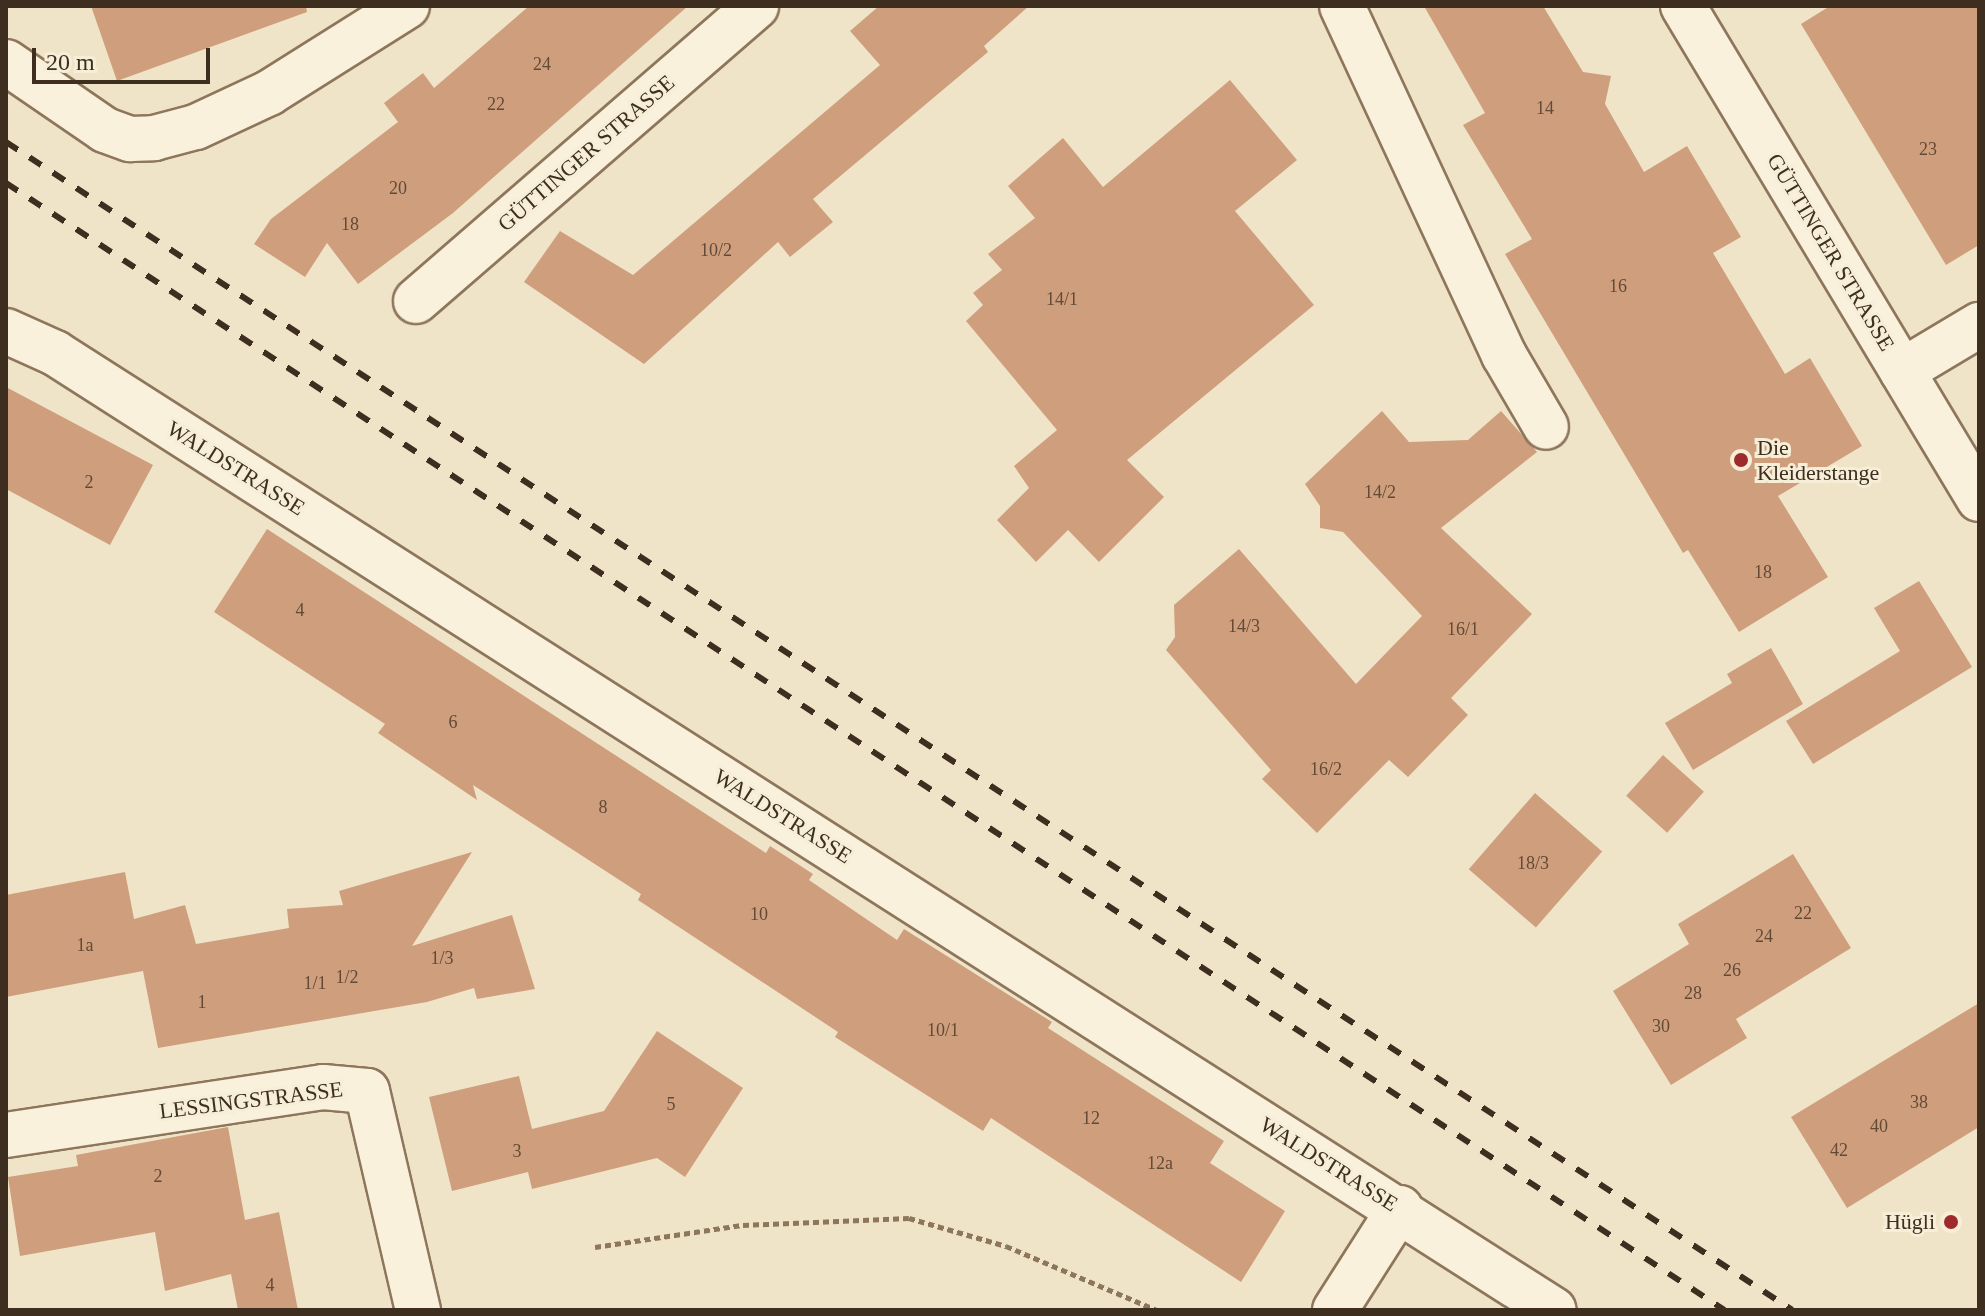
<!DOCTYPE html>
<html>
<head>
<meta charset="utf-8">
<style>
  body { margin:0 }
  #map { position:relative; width:1985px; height:1316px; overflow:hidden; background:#f0e4c8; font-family:"Times New Roman",serif }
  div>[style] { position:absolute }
  .building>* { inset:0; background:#cf9f7d; transform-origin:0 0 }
  .path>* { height:5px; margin-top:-2.5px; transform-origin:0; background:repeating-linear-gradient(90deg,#8d765c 0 6px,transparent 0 10px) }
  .roads { filter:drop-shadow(2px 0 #8d765c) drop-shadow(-2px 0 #8d765c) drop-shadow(0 2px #8d765c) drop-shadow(0 -2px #8d765c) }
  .minor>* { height:44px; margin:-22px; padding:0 22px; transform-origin:22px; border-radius:22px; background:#faf1dc }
  .rail>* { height:6px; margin-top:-3px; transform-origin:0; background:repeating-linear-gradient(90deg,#3d2e20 0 14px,transparent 0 28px) }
  .dots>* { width:22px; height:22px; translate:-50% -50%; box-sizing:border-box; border:4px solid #f7eed8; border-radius:50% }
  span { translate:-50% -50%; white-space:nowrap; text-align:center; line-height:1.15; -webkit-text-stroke:6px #f7eed8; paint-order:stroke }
  .number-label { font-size:18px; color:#624a37 }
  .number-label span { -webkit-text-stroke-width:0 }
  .street-label { font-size:22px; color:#3d2e20 }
  .poi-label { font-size:22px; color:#3d2e20 }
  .left { translate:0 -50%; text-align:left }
  .right { translate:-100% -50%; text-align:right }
  .frame { position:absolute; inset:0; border:8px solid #3d2e20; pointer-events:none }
  .scale { position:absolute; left:32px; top:48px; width:178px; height:36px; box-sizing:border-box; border:4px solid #3d2e20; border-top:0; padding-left:10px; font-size:24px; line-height:28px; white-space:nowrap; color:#3d2e20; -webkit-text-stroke:6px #f7eed8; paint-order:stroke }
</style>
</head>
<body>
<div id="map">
  <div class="building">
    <i style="clip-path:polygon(91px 6px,306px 6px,307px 12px,117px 81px)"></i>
    <i style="clip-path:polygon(529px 6px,688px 6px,453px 213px,358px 284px,327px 243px,305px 277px,254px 244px,271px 219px,398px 122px,384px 103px,423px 73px,434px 88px)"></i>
    <i style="clip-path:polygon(879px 6px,1029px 6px,984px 46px,988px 52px,813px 199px,833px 222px,790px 257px,778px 242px,644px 364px,524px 282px,560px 231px,633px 275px,880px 65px,850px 31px)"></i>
    <i style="clip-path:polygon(1424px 6px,1543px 6px,1583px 72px,1611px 76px,1605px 104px,1644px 172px,1687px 146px,1741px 237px,1713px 253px,1785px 374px,1810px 358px,1862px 446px,1778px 496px,1828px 577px,1739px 632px,1688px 550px,1683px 553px,1505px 254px,1532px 239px,1463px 125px,1485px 113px)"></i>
    <i style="clip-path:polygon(1830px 6px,1979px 6px,1979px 245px,1946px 265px,1801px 24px)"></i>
    <i style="clip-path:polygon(1230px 80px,1297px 160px,1235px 211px,1314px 305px,1127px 460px,1164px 497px,1099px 562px,1068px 530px,1036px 562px,997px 520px,1029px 488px,1014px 466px,1057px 430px,966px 321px,983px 305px,973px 293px,1002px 270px,988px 254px,1035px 218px,1008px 186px,1063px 138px,1103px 187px)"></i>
    <i style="clip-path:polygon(6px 387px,153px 465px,110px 545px,6px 489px)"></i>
    <i style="clip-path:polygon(1382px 411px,1409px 442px,1468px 440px,1501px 411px,1537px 452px,1441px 528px,1532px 614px,1451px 698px,1468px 715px,1408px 777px,1389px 760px,1317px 833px,1262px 779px,1271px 770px,1166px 650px,1175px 637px,1174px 605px,1239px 549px,1356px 684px,1422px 616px,1343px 532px,1320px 528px,1320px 506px,1305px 484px)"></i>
    <i style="clip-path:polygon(267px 529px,766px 853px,770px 846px,813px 874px,809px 880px,897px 940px,904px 929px,1052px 1022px,1048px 1028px,1224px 1141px,1210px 1163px,1285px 1211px,1241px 1282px,991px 1118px,983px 1131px,835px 1037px,838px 1032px,638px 900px,641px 894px,473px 785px,477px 800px,378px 733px,385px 724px,214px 612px)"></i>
    <i style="clip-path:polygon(1919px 581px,1972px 667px,1813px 764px,1786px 721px,1900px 651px,1874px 608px)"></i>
    <i style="clip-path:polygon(1771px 648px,1803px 704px,1693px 770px,1665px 723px,1732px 683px,1727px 674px)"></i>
    <i style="left:1663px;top:755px;width:55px;height:55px;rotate:42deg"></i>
    <i style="left:1535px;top:793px;width:89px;height:101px;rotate:41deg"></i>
    <i style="clip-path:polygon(472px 852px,412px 946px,512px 915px,535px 989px,477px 999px,474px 988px,427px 1002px,158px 1048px,143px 971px,6px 997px,6px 895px,125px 872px,134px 919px,185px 905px,196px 944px,289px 928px,287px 909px,343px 905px,339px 891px)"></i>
    <i style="clip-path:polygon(1793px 854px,1851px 948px,1736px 1019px,1747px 1038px,1671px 1085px,1613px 991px,1689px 944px,1678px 924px)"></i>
    <i style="clip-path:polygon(1979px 1003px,1979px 1127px,1847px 1208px,1791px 1117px)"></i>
    <i style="clip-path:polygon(657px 1031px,743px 1088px,685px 1177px,657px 1158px,532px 1189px,528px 1172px,452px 1191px,429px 1097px,519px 1076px,532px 1129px,604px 1111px)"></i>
    <i style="clip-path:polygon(228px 1127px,245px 1220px,279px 1212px,298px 1310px,238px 1310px,231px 1274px,165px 1291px,155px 1232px,20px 1256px,8px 1177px,78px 1166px,76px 1155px)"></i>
  </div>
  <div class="path">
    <i style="left:595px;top:1247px;width:150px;rotate:-8.5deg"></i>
    <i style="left:743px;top:1225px;width:166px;rotate:-2.4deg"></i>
    <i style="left:909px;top:1218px;width:101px;rotate:16.1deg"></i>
    <i style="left:1006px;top:1246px;width:164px;rotate:23deg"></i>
  </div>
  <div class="roads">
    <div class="minor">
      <i style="left:1342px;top:6px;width:385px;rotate:65.1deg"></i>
      <i style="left:1504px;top:355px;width:83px;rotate:59.7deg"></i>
      <i style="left:1683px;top:6px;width:575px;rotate:59.02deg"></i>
      <i style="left:6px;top:62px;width:120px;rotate:34.5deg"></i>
      <i style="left:105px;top:130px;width:27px;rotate:20deg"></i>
      <i style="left:130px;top:139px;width:24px;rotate:-2deg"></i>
      <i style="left:154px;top:138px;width:43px;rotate:-14.7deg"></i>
      <i style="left:196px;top:127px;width:81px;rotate:-25deg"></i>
      <i style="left:269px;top:93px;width:163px;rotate:-32.2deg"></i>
      <i style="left:416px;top:301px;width:450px;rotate:-40.9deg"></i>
      <i style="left:6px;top:331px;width:54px;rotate:24.2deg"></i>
      <i style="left:55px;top:353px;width:1778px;rotate:32.56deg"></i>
      <i style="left:1902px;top:371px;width:90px;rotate:-30.9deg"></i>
      <i style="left:6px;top:1135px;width:321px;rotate:-8.6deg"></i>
      <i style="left:323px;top:1087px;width:44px;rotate:5.2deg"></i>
      <i style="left:367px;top:1091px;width:225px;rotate:76.9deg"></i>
      <i style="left:1335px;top:1310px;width:121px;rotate:-57.5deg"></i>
    </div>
  </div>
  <div class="rail">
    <i style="left:6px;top:142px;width:2134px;rotate:33.18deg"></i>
    <i style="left:6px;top:183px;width:2055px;rotate:33.26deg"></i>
  </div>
  <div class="dots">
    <i style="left:1741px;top:460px;background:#9e2a2b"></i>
    <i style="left:1951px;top:1222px;background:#9e2a2b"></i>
  </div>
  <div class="number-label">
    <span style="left:542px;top:64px">24</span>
    <span style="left:496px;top:104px">22</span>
    <span style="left:1545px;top:108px">14</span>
    <span style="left:1928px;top:149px">23</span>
    <span style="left:398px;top:188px">20</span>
    <span style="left:350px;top:224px">18</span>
    <span style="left:716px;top:250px">10/2</span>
    <span style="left:1618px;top:286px">16</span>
    <span style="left:1062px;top:299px">14/1</span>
    <span style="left:89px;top:482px">2</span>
    <span style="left:1380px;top:492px">14/2</span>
    <span style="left:1763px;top:572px">18</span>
    <span style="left:300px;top:610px">4</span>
    <span style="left:1244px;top:626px">14/3</span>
    <span style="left:1463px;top:629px">16/1</span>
    <span style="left:453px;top:722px">6</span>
    <span style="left:1326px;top:769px">16/2</span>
    <span style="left:603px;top:807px">8</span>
    <span style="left:1533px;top:863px">18/3</span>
    <span style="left:1803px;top:913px">22</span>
    <span style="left:759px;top:914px">10</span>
    <span style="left:1764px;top:936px">24</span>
    <span style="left:85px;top:945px">1a</span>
    <span style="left:442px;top:958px">1/3</span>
    <span style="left:1732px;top:970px">26</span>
    <span style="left:347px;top:977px">1/2</span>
    <span style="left:315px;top:983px">1/1</span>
    <span style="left:1693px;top:993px">28</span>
    <span style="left:202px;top:1002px">1</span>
    <span style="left:1661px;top:1026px">30</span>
    <span style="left:943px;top:1030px">10/1</span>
    <span style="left:1919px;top:1102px">38</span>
    <span style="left:671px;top:1104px">5</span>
    <span style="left:1091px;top:1118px">12</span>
    <span style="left:1879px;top:1126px">40</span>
    <span style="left:1839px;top:1150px">42</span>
    <span style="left:517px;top:1151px">3</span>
    <span style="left:1160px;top:1163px">12a</span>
    <span style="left:158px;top:1176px">2</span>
    <span style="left:270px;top:1285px">4</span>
  </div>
  <div class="street-label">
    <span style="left:586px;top:153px;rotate:-41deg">GÜTTINGER STRASSE</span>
    <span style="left:1831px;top:252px;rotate:59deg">GÜTTINGER STRASSE</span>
    <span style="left:236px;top:468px;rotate:32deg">WALDSTRASSE</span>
    <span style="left:783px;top:816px;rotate:32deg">WALDSTRASSE</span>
    <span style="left:251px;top:1100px;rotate:-7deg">LESSINGSTRASSE</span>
    <span style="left:1329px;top:1164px;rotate:32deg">WALDSTRASSE</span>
  </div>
  <div class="poi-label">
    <span class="left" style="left:1757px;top:460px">Die<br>Kleiderstange</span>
    <span class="right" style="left:1935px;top:1222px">Hügli</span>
  </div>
  <div class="frame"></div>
  <div class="scale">20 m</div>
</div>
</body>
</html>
